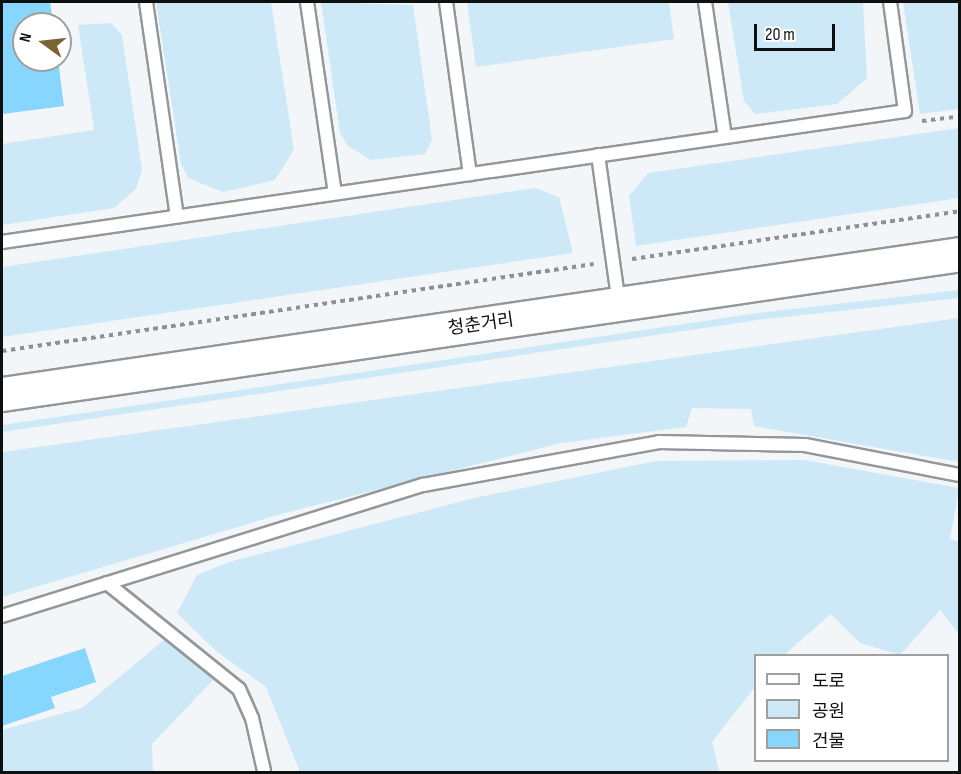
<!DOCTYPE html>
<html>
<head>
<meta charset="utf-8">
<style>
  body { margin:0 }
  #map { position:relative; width:961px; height:774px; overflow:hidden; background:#f3f6f8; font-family:"Sofia Sans Condensed","Noto Sans KR",sans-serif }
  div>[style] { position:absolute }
  .green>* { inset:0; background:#cde8f6 }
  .building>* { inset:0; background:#87d6fe }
  .path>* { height:4px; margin-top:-2px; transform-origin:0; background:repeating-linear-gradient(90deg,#8e9091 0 4.5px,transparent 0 9px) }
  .roads { filter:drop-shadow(2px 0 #949798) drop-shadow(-2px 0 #949798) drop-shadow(0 2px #949798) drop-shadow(0 -2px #949798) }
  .service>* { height:12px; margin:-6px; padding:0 6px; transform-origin:6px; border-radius:6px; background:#fff }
  .primary>* { height:33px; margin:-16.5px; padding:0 16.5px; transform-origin:16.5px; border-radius:16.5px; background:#fff }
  span { translate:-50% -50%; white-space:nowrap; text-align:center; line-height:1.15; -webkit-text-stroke:4.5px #fff; paint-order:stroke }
  .street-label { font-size:18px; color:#0e0f0f }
  .frame { position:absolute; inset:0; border:3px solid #0e0f0f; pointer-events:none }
  .legend { position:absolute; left:754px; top:654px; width:195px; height:108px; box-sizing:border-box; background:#fff; border:2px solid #9f9f9f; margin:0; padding:8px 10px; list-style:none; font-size:18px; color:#0e0f0f }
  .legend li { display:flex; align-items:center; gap:12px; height:30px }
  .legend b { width:30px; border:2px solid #9f9f9f }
  .north { position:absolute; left:12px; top:12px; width:60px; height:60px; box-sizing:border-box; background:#fff; border:2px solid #9f9f9f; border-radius:50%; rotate:285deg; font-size:16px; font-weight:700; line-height:24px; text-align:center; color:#0e0f0f }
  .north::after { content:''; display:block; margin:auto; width:21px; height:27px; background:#7c6334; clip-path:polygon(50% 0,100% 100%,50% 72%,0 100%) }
  .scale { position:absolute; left:754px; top:24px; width:81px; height:27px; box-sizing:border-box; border:3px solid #0e0f0f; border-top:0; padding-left:8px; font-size:18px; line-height:21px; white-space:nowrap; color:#0e0f0f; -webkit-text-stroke:4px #fff; paint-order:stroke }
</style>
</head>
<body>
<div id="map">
  <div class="green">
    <i style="clip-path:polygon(156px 2px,271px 2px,294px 150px,275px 180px,223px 192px,188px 178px,181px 164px)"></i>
    <i style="clip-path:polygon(321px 2px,413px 5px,432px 140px,425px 154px,371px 160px,348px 146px,340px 133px)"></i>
    <i style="clip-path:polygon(467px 2px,669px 2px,674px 39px,476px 67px)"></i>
    <i style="clip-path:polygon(728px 2px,863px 2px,867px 78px,837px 104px,755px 114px,744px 101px)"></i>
    <i style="clip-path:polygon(903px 2px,959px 2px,959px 109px,920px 114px)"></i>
    <i style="clip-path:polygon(111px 23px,122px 35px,142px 170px,136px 189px,114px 208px,2px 225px,2px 144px,94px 130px,78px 25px)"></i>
    <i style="clip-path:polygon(959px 128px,959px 198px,636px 246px,629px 196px,648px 173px)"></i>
    <i style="clip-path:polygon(535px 188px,559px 197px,573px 253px,2px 337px,2px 267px)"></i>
    <i style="clip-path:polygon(959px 290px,959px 298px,758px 320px,2px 432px,2px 425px,437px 361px,757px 313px)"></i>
    <i style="clip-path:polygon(959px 318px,959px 462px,754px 426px,751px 409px,692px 408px,686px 427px,561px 443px,281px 514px,2px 597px,2px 452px)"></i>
    <i style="clip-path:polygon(804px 460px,959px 488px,950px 539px,959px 542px,959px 634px,940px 610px,900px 655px,860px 643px,831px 614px,784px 655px,756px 656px,755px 687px,712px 742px,719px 770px,710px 772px,300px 772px,266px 687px,216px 651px,177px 613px,197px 575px,229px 562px,474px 498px,656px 461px)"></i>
    <i style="clip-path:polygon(164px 640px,215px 678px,152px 744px,153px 772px,2px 772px,2px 730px,82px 708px)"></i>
  </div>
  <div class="building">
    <i style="clip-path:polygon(2px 2px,50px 2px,53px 24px,24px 24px,24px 60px,58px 60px,64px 106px,2px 114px)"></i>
    <i style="clip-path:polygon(85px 648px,96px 682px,51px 697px,55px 708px,2px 726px,2px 676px)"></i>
  </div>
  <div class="path">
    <i style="left:922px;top:121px;width:38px;rotate:-7deg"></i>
    <i style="left:632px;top:259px;width:331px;rotate:-8.3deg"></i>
    <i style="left:2px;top:351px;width:598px;rotate:-8.36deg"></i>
  </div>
  <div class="roads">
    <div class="service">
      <i style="left:146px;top:2px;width:216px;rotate:81.8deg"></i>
      <i style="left:307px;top:2px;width:193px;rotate:81.7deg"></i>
      <i style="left:446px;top:2px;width:174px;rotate:82.1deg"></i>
      <i style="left:705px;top:2px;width:136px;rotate:81.6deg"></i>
      <i style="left:598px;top:155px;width:150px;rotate:82deg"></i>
      <i style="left:2px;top:242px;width:912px;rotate:-8.25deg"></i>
      <i style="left:905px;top:111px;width:110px;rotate:-97.8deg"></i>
      <i style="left:107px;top:583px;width:169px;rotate:38.8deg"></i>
      <i style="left:239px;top:689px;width:32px;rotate:66deg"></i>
      <i style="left:252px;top:718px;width:54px;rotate:77.2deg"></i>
      <i style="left:2px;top:616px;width:441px;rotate:-17.3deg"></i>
      <i style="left:423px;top:485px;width:240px;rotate:-10.3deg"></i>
      <i style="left:659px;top:442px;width:146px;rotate:1.2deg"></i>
      <i style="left:805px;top:445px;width:158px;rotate:11deg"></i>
    </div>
    <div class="primary">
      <i style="left:2px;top:394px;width:968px;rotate:-8.31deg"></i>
    </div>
  </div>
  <div class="street-label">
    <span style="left:481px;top:325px;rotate:-8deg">청춘거리</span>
  </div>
  <div class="frame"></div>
  <ul class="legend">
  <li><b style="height:8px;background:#fff"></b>도로</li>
  <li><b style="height:16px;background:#cde8f6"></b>공원</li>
  <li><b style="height:16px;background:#87d6fe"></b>건물</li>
  </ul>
  <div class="north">N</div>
  <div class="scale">20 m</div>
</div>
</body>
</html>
